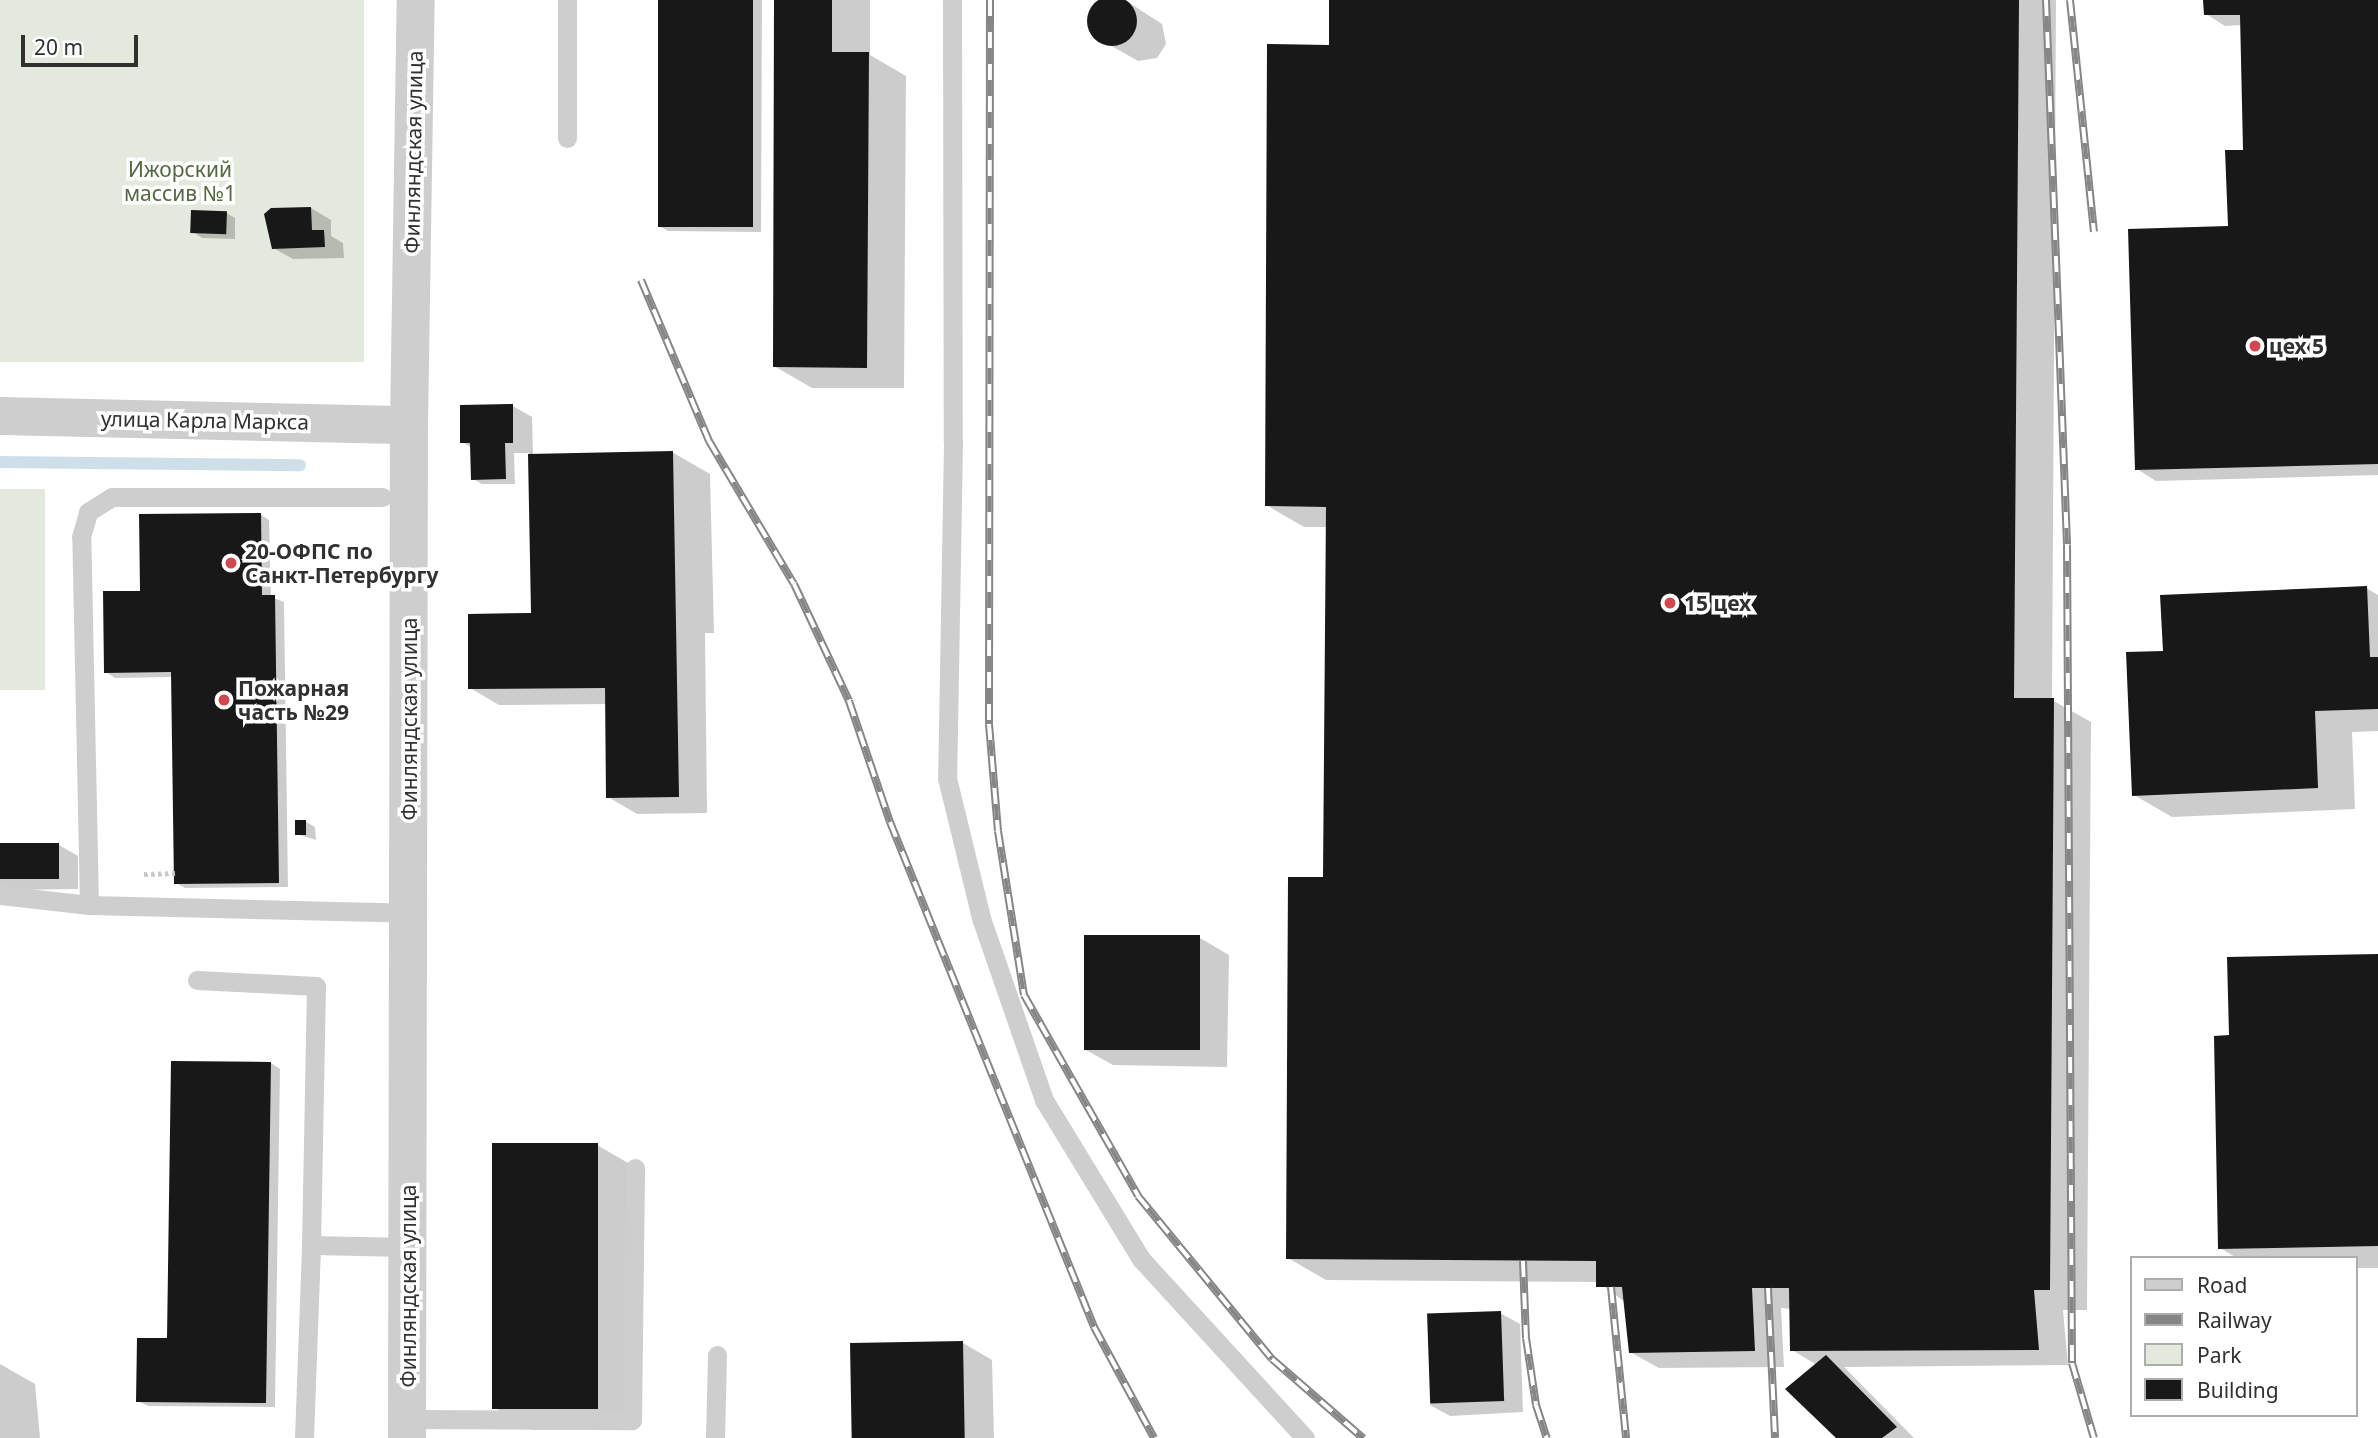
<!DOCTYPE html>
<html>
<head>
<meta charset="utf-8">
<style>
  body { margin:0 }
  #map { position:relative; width:2378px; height:1438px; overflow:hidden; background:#fff; font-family:"Noto Sans",sans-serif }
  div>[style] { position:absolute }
  .green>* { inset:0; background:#e4e9de; transform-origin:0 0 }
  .shadow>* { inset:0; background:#0003 }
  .stream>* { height:12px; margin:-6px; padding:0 6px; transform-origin:6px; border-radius:6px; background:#cfdfe9 }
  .building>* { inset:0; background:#181818; transform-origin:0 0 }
  .round { border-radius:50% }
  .path>* { height:4.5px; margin-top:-2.25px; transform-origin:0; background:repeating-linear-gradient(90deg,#c8c8c8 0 3.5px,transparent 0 7px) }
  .service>* { height:19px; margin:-9.5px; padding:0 9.5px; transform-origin:9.5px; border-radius:9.5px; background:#cecece }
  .minor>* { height:38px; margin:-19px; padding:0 19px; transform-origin:19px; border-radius:19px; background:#cecece }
  .rail>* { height:8px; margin-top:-4px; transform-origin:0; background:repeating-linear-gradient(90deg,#fff 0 16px,#868686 0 32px); box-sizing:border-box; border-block:2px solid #868686 }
  .dots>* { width:19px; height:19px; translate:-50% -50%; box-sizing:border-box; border:4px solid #fff; border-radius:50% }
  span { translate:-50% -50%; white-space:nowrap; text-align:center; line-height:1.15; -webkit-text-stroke:7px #fff; paint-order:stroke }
  .street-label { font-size:21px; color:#313131 }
  .park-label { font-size:21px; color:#546842 }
  .poi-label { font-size:21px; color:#313131; font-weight:700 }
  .left { translate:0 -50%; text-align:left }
  .legend { position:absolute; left:2130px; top:1256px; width:228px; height:161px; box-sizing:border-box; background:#fff; border:2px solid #adadad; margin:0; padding:9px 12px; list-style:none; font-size:21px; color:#313131 }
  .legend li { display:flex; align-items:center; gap:14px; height:35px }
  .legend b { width:35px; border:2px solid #adadad }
  .scale { position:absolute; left:21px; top:35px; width:117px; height:32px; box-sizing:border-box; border:4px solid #313131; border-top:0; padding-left:9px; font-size:21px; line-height:24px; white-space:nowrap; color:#313131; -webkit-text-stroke:5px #fff; paint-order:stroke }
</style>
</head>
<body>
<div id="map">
  <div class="green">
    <i style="left:0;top:0;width:364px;height:362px"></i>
    <i style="left:0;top:489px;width:45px;height:201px"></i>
  </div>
  <div class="shadow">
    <i style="clip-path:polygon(660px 0,762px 0,761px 232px,668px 231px,659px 226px)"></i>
    <i style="clip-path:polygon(776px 0,870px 0,870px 55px,906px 76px,904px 388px,812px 388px,774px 366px)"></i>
    <i style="clip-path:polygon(1102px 0,1125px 0,1162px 24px,1166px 44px,1157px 58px,1138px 61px,1108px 44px,1089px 25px,1091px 7px)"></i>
    <i style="clip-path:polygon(1330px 0,2056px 0,2052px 700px,2091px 722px,2087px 1310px,2063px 1310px,2068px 1365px,1844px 1367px,1914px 1438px,1838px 1438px,1817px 1365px,1792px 1350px,1791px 1309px,1781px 1308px,1784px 1367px,1659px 1368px,1630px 1352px,1625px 1302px,1598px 1282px,1326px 1280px,1288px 1258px,1325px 879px,1328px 527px,1304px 527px,1266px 505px,1330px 47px)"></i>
    <i style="clip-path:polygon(2205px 0,2378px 0,2378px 475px,2156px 481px,2137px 469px,2229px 228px,2245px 152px,2242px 25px,2225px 26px,2206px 14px)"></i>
    <i style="clip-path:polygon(311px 208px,331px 220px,331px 236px,343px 243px,344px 258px,293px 259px,273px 248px)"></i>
    <i style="clip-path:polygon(226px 213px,235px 218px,235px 239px,202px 238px,193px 232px)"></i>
    <i style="clip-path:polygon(513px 406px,532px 417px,533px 455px,672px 452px,710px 474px,714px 633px,705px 633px,707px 813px,637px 814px,608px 797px,607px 704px,499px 705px,470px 688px,532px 615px,529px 453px,514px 453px,515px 484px,482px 484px,473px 479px,472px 448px,462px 442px)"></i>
    <i style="clip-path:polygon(260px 514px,269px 520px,271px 597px,284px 602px,288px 887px,185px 888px,176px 883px,173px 677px,115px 678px,106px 672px,141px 593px)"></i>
    <i style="clip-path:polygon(2366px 588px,2378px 595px,2378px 731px,2352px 732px,2355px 809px,2172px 817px,2134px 795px,2164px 653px)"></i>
    <i style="clip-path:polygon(306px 822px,315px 827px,316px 840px,297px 834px)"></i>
    <i style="clip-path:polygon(59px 845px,78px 856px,78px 889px,7px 890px,0 886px,0 846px)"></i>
    <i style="clip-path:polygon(1200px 938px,1229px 955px,1227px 1067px,1113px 1065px,1084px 1049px)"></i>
    <i style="clip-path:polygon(2378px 956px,2378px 1268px,2355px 1268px,2355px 1258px,2237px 1258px,2220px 1248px,2230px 1037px)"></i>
    <i style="clip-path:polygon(271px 1063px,280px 1069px,275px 1407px,148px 1406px,138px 1401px,168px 1340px)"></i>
    <i style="clip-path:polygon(597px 1145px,635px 1167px,637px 1429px,533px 1430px,495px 1408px)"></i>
    <i style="clip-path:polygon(1500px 1313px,1520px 1324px,1523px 1412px,1450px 1416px,1430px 1405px)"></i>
    <i style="clip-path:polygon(963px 1343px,992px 1360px,994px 1438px,854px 1438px)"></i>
    <i style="clip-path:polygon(0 1364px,35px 1384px,40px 1438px,0 1438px)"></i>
  </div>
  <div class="stream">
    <i style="left:0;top:462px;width:300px;rotate:0.6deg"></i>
  </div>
  <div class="building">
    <i class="round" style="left:1087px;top:-4px;width:50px;height:50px"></i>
    <i style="left:658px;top:0;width:95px;height:227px"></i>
    <i style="clip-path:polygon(774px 0,832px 0,832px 52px,869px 52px,867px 368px,773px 367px)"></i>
    <i style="clip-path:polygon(1329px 0,2019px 0,2014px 698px,2054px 698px,2050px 1290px,2034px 1290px,2039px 1350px,1790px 1351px,1789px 1288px,1752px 1288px,1755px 1351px,1629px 1353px,1622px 1287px,1596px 1287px,1596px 1261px,1286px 1259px,1288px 877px,1323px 877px,1326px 507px,1265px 506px,1267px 44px,1329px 45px)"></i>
    <i style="clip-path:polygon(2203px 0,2378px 0,2378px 464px,2135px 470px,2128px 229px,2228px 226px,2225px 150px,2243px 150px,2240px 15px,2204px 15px)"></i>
    <i style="clip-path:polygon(311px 207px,312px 230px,324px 230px,325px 247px,272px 249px,264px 214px,271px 208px)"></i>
    <i style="left:191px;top:210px;width:36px;height:23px;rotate:2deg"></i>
    <i style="clip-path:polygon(513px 404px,513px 443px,505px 443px,506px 479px,471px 480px,470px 443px,460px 443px,460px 405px)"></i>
    <i style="clip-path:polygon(673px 451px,679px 797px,606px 798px,605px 688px,468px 689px,468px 614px,531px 613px,528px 454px)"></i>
    <i style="clip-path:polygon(261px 513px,262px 595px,275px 595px,279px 883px,174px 884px,171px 672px,104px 673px,103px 591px,140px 591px,139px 514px)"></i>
    <i style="clip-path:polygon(2367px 586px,2370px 657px,2378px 657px,2378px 709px,2315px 711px,2318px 788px,2132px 796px,2126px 652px,2163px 651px,2160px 595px)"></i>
    <i style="left:295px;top:820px;width:11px;height:15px"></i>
    <i style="left:59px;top:843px;width:36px;height:59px;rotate:90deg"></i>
    <i style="left:1084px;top:935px;width:116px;height:115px"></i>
    <i style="clip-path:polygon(2378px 954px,2378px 1246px,2218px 1249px,2214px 1036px,2229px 1035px,2227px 957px)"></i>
    <i style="clip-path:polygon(171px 1061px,271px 1062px,266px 1403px,136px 1402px,137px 1338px,167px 1338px)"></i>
    <i style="left:598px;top:1143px;width:266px;height:106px;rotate:90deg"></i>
    <i style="left:1501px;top:1311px;width:90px;height:74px;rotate:88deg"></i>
    <i style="left:963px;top:1341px;width:97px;height:113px;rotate:89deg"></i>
    <i style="clip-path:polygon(1826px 1355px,1897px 1427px,1882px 1438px,1836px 1438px,1785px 1389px)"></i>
  </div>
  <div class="path">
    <i style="left:144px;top:874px;width:31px;rotate:-2deg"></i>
  </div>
  <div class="service">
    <i style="left:952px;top:0;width:443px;rotate:89.9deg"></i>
    <i style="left:953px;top:443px;width:335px;rotate:91deg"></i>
    <i style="left:947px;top:778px;width:144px;rotate:76.3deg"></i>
    <i style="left:981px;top:918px;width:193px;rotate:70.9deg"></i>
    <i style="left:1044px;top:1100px;width:186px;rotate:58.6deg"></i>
    <i style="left:1141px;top:1259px;width:243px;rotate:47.5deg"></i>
    <i style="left:567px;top:138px;width:138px;rotate:-90deg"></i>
    <i style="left:0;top:895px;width:90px;rotate:6.4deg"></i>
    <i style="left:89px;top:905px;width:320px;rotate:1.4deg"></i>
    <i style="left:89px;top:905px;width:368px;rotate:-91.2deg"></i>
    <i style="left:81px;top:537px;width:26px;rotate:-74deg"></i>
    <i style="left:88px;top:512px;width:28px;rotate:-32deg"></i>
    <i style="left:112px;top:497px;width:270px"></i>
    <i style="left:197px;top:980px;width:119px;rotate:2.9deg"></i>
    <i style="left:316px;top:986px;width:259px;rotate:91.1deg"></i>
    <i style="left:311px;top:1245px;width:97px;rotate:1.2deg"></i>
    <i style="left:408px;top:1419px;width:224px;rotate:0.3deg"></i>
    <i style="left:632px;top:1420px;width:252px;rotate:-89.3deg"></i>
    <i style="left:304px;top:1438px;width:193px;rotate:-87.9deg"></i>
    <i style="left:715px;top:1438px;width:83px;rotate:-88.6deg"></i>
  </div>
  <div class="minor">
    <i style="left:0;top:416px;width:409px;rotate:1.3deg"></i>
    <i style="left:407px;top:1438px;width:1013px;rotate:-89.89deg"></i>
    <i style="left:409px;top:425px;width:425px;rotate:-89.1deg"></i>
  </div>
  <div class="rail">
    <i style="left:990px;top:0;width:724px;rotate:90.08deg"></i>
    <i style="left:989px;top:724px;width:107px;rotate:85.2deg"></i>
    <i style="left:998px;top:831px;width:166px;rotate:81deg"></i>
    <i style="left:1024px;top:995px;width:231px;rotate:60.4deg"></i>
    <i style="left:1138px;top:1196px;width:211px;rotate:50.6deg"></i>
    <i style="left:1272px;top:1359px;width:121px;rotate:41deg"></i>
    <i style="left:2046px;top:0;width:545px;rotate:87.79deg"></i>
    <i style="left:2067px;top:545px;width:818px;rotate:89.65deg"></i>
    <i style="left:2072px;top:1363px;width:78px;rotate:73.7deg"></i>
    <i style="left:2070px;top:0;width:233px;rotate:84.1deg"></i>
    <i style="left:641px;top:280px;width:175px;rotate:67.1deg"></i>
    <i style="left:709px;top:441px;width:166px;rotate:59.3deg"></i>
    <i style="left:794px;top:584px;width:129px;rotate:64.8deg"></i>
    <i style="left:849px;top:701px;width:128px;rotate:71.3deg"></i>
    <i style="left:890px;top:822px;width:545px;rotate:68deg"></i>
    <i style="left:1094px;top:1327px;width:126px;rotate:61.6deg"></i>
    <i style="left:1523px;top:1261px;width:77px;rotate:87.8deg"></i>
    <i style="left:1526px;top:1338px;width:68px;rotate:81.5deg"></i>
    <i style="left:1536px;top:1405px;width:35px;rotate:72deg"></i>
    <i style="left:1611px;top:1287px;width:152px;rotate:84.3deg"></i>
    <i style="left:1768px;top:1288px;width:150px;rotate:87.3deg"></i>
  </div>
  <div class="dots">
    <i style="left:2255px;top:346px;background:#d34751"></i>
    <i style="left:231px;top:563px;background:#d34751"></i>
    <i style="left:1670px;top:603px;background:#d34751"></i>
    <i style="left:224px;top:700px;background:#d34751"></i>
  </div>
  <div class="street-label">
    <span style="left:413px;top:152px;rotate:-89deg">Финляндская улица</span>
    <span style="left:205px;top:420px;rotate:1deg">улица Карла Маркса</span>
    <span style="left:409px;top:719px;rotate:-90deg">Финляндская улица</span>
    <span style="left:408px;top:1286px;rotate:-90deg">Финляндская улица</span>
  </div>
  <div class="park-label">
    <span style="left:180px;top:181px">Ижорский<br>массив №1</span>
  </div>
  <div class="poi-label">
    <span class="left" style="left:2269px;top:346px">цех 5</span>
    <span class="left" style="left:245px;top:563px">20-ОФПС по<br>Санкт-Петербургу</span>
    <span class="left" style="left:1684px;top:603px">15 цех</span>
    <span class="left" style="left:238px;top:700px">Пожарная<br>часть №29</span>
  </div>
  <ul class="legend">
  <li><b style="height:9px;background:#cecece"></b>Road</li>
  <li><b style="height:9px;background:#868686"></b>Railway</li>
  <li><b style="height:19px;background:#e4e9de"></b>Park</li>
  <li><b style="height:19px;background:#181818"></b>Building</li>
  </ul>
  <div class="scale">20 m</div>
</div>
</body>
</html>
